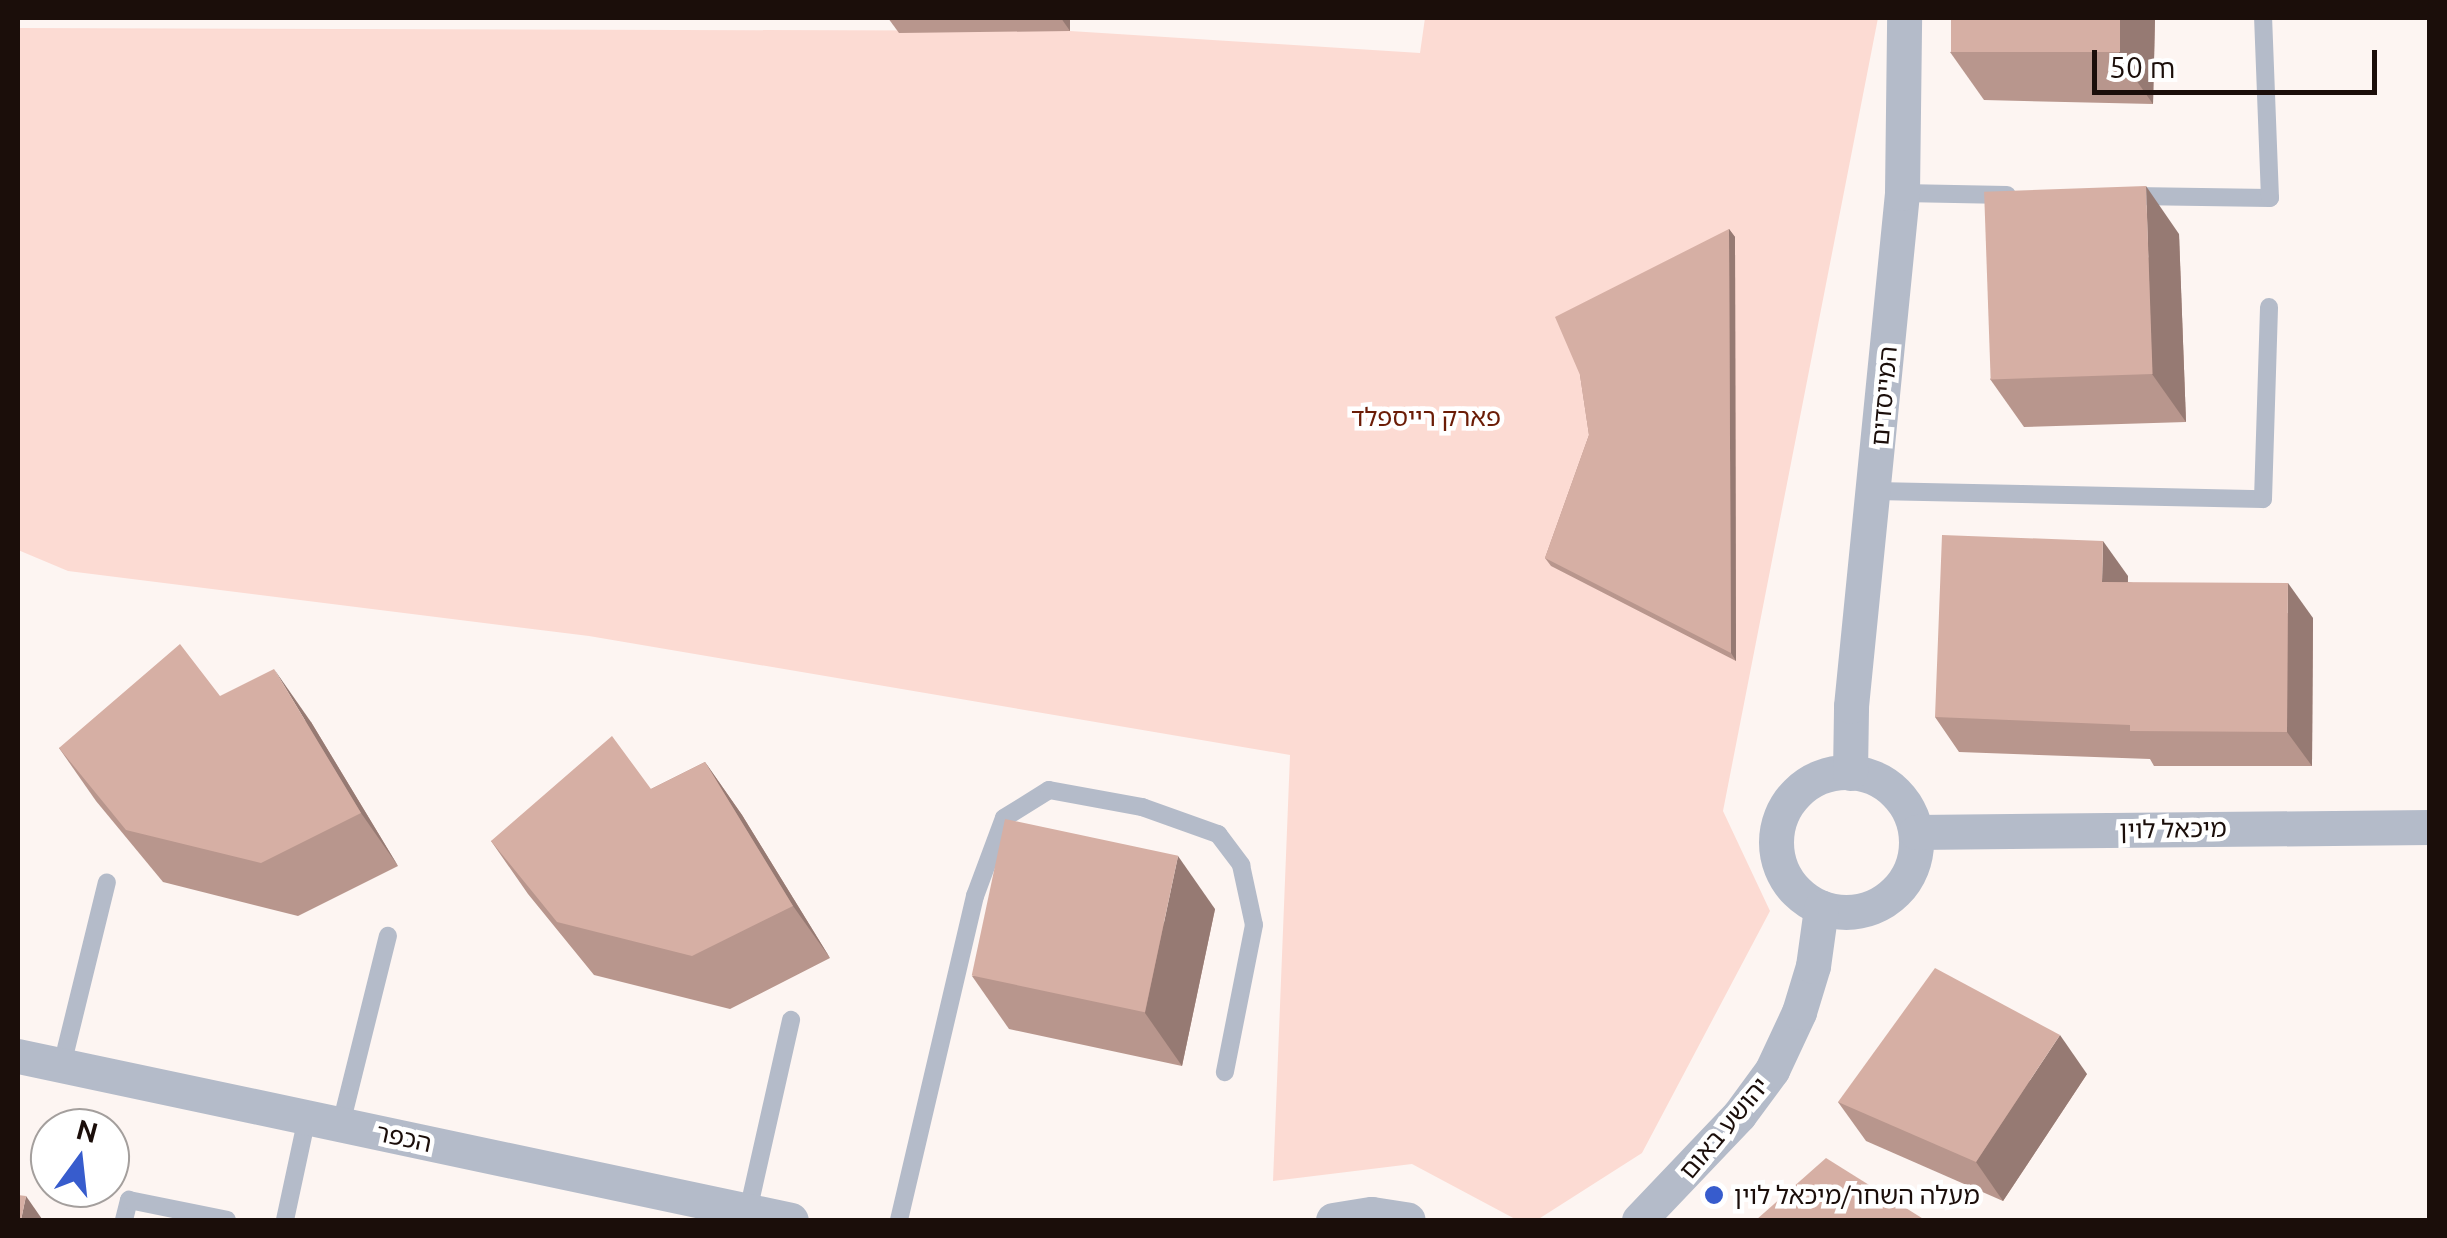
<!DOCTYPE html>
<html>
<head>
<meta charset="utf-8">
<style>
  body { margin:0 }
  #map { position:relative; width:2447px; height:1238px; overflow:hidden; background:#fdf5f2; font-family:Ubuntu,"Noto Sans Hebrew",sans-serif }
  div>[style] { position:absolute }
  .green>* { inset:0; background:#fcdbd3 }
  .lane>* { height:18px; margin:-9px; padding:0 9px; transform-origin:9px; border-radius:9px; background:#b4bbc9 }
  .street>* { height:35px; margin:-17.5px; padding:0 17.5px; transform-origin:17.5px; border-radius:17.5px; background:#b4bbc9 }
  .street>.ring { margin:-17.5px; padding:0; box-sizing:content-box; background:none; border:35px solid #b4bbc9; border-radius:50% }
  .wall>* { inset:0; background:#b8968d }
  .shaded-wall>* { inset:0; background:#967a73 }
  .building>* { inset:0; background:#d6afa4; transform-origin:0 0 }
  .dots>* { width:28px; height:28px; translate:-50% -50%; box-sizing:border-box; border:5px solid #fff; border-radius:50% }
  span { translate:-50% -50%; white-space:nowrap; text-align:center; line-height:1.15; -webkit-text-stroke:9px #fff; paint-order:stroke }
  .street-label { font-size:25px; color:#1b0e0a }
  .park-label { font-size:25px; color:#6b1c06 }
  .poi-label { font-size:25px; color:#1b0e0a }
  .left { translate:0 -50%; text-align:left }
  .frame { position:absolute; inset:0; border:20px solid #1b0e0a; pointer-events:none }
  .north { position:absolute; left:30px; top:1108px; width:100px; height:100px; box-sizing:border-box; background:#fff; border:2px solid #a49f9d; border-radius:50%; rotate:15deg; font-size:28px; font-weight:700; line-height:40px; text-align:center; color:#1b0e0a }
  .north::after { content:''; display:block; margin:auto; width:35px; height:45px; background:#375ccd; clip-path:polygon(50% 0,100% 100%,50% 72%,0 100%) }
  .scale { position:absolute; left:2092px; top:50px; width:285px; height:45px; box-sizing:border-box; border:5px solid #1b0e0a; border-top:0; padding-left:12px; font-size:30px; line-height:35px; white-space:nowrap; color:#1b0e0a; -webkit-text-stroke:8px #fff; paint-order:stroke }
</style>
</head>
<body>
<div id="map">
  <div class="green">
    <i style="clip-path:polygon(1425px 18px,1878px 18px,1723px 811px,1770px 911px,1642px 1153px,1537px 1220px,1517px 1220px,1412px 1164px,1273px 1181px,1290px 755px,589px 636px,68px 571px,18px 550px,18px 28px,1070px 31px,1420px 53px)"></i>
  </div>
  <div class="lane">
    <i style="left:1902px;top:193px;width:105px;rotate:1.1deg"></i>
    <i style="left:2133px;top:196px;width:137px;rotate:0.8deg"></i>
    <i style="left:2270px;top:198px;width:180px;rotate:-92.2deg"></i>
    <i style="left:1875px;top:491px;width:388px;rotate:1.2deg"></i>
    <i style="left:2263px;top:499px;width:192px;rotate:-88.2deg"></i>
    <i style="left:62px;top:1065px;width:188px;rotate:-76.2deg"></i>
    <i style="left:341px;top:1124px;width:194px;rotate:-76deg"></i>
    <i style="left:748px;top:1211px;width:196px;rotate:-77.3deg"></i>
    <i style="left:124px;top:1220px;width:21px;rotate:-76deg"></i>
    <i style="left:129px;top:1200px;width:100px;rotate:11.5deg"></i>
    <i style="left:285px;top:1220px;width:105px;rotate:-77.9deg"></i>
    <i style="left:899px;top:1220px;width:333px;rotate:-76.8deg"></i>
    <i style="left:975px;top:896px;width:83px;rotate:-69.6deg"></i>
    <i style="left:1004px;top:818px;width:53px;rotate:-31.9deg"></i>
    <i style="left:1049px;top:790px;width:95px;rotate:10.4deg"></i>
    <i style="left:1142px;top:807px;width:81px;rotate:19.6deg"></i>
    <i style="left:1218px;top:834px;width:39px;rotate:53deg"></i>
    <i style="left:1241px;top:865px;width:61px;rotate:77.8deg"></i>
    <i style="left:1254px;top:925px;width:150px;rotate:101.2deg"></i>
  </div>
  <div class="street">
    <i class="ring" style="left:1776px;top:772px;width:105px;height:105px"></i>
    <i style="left:1850px;top:773px;width:67px;rotate:-89.1deg"></i>
    <i style="left:1851px;top:706px;width:516px;rotate:-84.32deg"></i>
    <i style="left:1902px;top:193px;width:175px;rotate:-89.3deg"></i>
    <i style="left:1916px;top:832px;width:514px;rotate:-0.56deg"></i>
    <i style="left:18px;top:1056px;width:790px;rotate:11.98deg"></i>
    <i style="left:1333px;top:1220px;width:39px;rotate:-9deg"></i>
    <i style="left:1372px;top:1214px;width:36px;rotate:9deg"></i>
    <i style="left:1639px;top:1220px;width:145px;rotate:-46.4deg"></i>
    <i style="left:1739px;top:1115px;width:56px;rotate:-53.7deg"></i>
    <i style="left:1772px;top:1070px;width:64px;rotate:-65deg"></i>
    <i style="left:1799px;top:1012px;width:48px;rotate:-73.1deg"></i>
    <i style="left:1813px;top:966px;width:59px;rotate:-82.1deg"></i>
  </div>
  <div class="wall">
    <i style="clip-path:polygon(888px 18px,1070px 18px,1070px 31px,899px 33px)"></i>
    <i style="clip-path:polygon(2155px 18px,2153px 104px,1984px 100px,1950px 52px)"></i>
    <i style="clip-path:polygon(1729px 229px,1735px 237px,1736px 661px,1551px 566px,1545px 558px,1589px 435px,1580px 375px)"></i>
    <i style="clip-path:polygon(2179px 234px,2186px 422px,2024px 427px,1990px 379px)"></i>
    <i style="clip-path:polygon(2128px 576px,2128px 582px,2313px 618px,2312px 766px,2154px 766px,2150px 759px,1959px 752px,1935px 717px)"></i>
    <i style="clip-path:polygon(220px 696px,311px 722px,398px 866px,298px 916px,163px 882px,96px 801px,59px 748px)"></i>
    <i style="clip-path:polygon(705px 762px,742px 815px,830px 958px,730px 1009px,594px 975px,528px 894px,491px 841px,651px 789px)"></i>
    <i style="clip-path:polygon(1215px 909px,1182px 1066px,1009px 1029px,972px 976px)"></i>
    <i style="clip-path:polygon(2087px 1074px,2003px 1201px,1866px 1141px,1838px 1102px)"></i>
  </div>
  <div class="shaded-wall">
    <i style="clip-path:polygon(1061px 18px,1070px 18px,1070px 31px)"></i>
    <i style="clip-path:polygon(2120px 18px,2155px 18px,2153px 104px,2119px 56px)"></i>
    <i style="clip-path:polygon(2146px 186px,2179px 234px,2186px 422px,2152px 374px)"></i>
    <i style="clip-path:polygon(1729px 229px,1735px 237px,1736px 661px,1731px 653px)"></i>
    <i style="clip-path:polygon(2103px 541px,2128px 576px,2126px 616px,2102px 582px)"></i>
    <i style="clip-path:polygon(2288px 583px,2313px 618px,2312px 766px,2287px 732px)"></i>
    <i style="clip-path:polygon(274px 669px,311px 722px,398px 866px,361px 813px)"></i>
    <i style="clip-path:polygon(705px 762px,742px 815px,830px 958px,793px 906px)"></i>
    <i style="clip-path:polygon(1178px 856px,1215px 909px,1182px 1066px,1145px 1013px)"></i>
    <i style="clip-path:polygon(2060px 1035px,2087px 1074px,2003px 1201px,1976px 1162px)"></i>
    <i style="clip-path:polygon(26px 1196px,42px 1219px,41px 1220px,21px 1220px)"></i>
  </div>
  <div class="building">
    <i style="left:1951px;top:18px;width:169px;height:34px"></i>
    <i style="left:2146px;top:186px;width:188px;height:162px;rotate:88deg"></i>
    <i style="clip-path:polygon(1729px 229px,1731px 653px,1545px 558px,1589px 435px,1580px 375px,1555px 317px)"></i>
    <i style="clip-path:polygon(1942px 535px,2103px 541px,2102px 582px,2288px 583px,2287px 732px,2130px 731px,2130px 725px,1935px 717px)"></i>
    <i style="clip-path:polygon(180px 644px,220px 696px,274px 669px,361px 813px,261px 863px,126px 830px,59px 748px)"></i>
    <i style="clip-path:polygon(612px 736px,651px 789px,705px 762px,793px 906px,692px 956px,557px 922px,491px 841px)"></i>
    <i style="left:1005px;top:819px;width:177px;height:160px;rotate:12deg"></i>
    <i style="clip-path:polygon(1935px 968px,2060px 1035px,1976px 1162px,1838px 1102px)"></i>
    <i style="clip-path:polygon(1826px 1158px,1925px 1220px,1756px 1220px)"></i>
    <i style="clip-path:polygon(18px 1195px,26px 1196px,21px 1220px,18px 1220px)"></i>
  </div>
  <div class="dots">
    <i style="left:1714px;top:1195px;background:#375ccd"></i>
  </div>
  <div class="street-label">
    <span style="left:1884px;top:396px;rotate:-85deg">המייסדים</span>
    <span style="left:2173px;top:829px;rotate:-1deg">מיכאל לוין</span>
    <span style="left:1724px;top:1128px;rotate:-50deg">יהושע באום</span>
    <span style="left:404px;top:1138px;rotate:12deg">הכפר</span>
  </div>
  <div class="park-label">
    <span style="left:1426px;top:417px">פארק רייספלד</span>
  </div>
  <div class="poi-label">
    <span class="left" style="left:1734px;top:1195px">מעלה השחר/מיכאל לוין</span>
  </div>
  <div class="frame"></div>
  <div class="north">N</div>
  <div class="scale">50 m</div>
</div>
</body>
</html>
